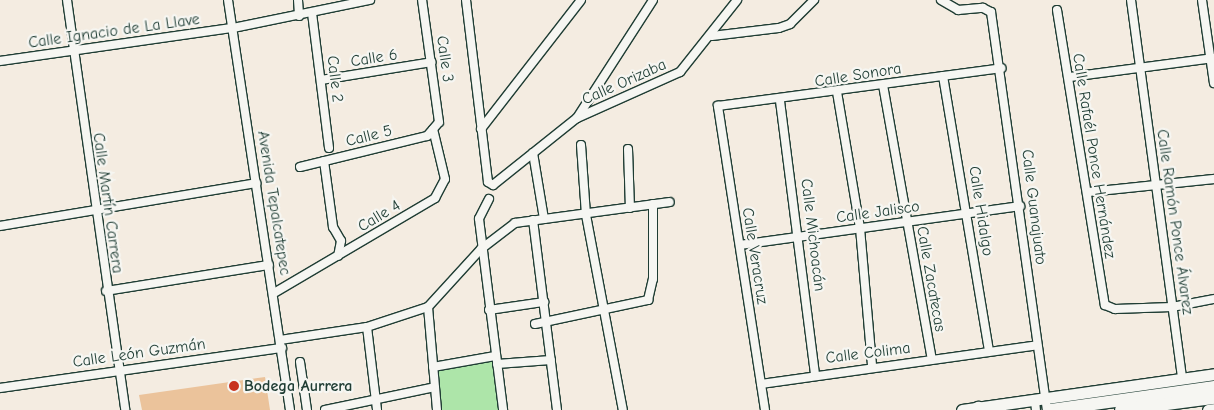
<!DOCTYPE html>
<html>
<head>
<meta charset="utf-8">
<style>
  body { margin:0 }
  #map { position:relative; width:1214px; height:410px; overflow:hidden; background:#f4ece1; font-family:"Comic Neue",sans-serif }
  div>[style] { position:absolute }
  .green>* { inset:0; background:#ade5a9 }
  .building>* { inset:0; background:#ebc39b }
  .roads { filter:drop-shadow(1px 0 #1f3d34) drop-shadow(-1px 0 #1f3d34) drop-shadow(0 1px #1f3d34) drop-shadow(0 -1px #1f3d34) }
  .street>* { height:8px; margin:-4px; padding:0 4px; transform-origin:4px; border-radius:4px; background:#f6f6f2 }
  .secondary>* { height:11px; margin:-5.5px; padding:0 5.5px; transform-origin:5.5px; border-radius:5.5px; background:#f6f6f2 }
  .primary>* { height:12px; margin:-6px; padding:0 6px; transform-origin:6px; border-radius:6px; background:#f6f6f2 }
  .dots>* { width:14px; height:14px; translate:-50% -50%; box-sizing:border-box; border:2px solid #f6f6f2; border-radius:50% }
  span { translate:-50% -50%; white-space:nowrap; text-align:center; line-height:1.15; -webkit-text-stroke:4.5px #f6f6f2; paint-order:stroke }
  .street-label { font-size:16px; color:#1f3d34 }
  .poi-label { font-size:16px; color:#1f3d34; font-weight:700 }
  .left { translate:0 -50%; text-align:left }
</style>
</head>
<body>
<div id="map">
  <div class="green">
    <i style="clip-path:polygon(495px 357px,502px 410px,439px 410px,434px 368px)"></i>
  </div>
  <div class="building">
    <i style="clip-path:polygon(265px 377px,270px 410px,142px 410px,139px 395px)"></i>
  </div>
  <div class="roads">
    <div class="street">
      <i style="left:67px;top:0;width:414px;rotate:81.9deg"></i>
      <i style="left:228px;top:0;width:415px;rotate:81.4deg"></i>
      <i style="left:298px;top:0;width:16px;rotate:86deg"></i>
      <i style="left:466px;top:0;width:183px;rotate:83.1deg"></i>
      <i style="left:488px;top:182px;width:6px;rotate:31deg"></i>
      <i style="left:493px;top:185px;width:107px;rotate:-38.6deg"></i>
      <i style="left:577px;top:118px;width:140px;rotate:-57.2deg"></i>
      <i style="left:941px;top:0;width:20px;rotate:30deg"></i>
      <i style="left:958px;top:10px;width:25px;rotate:-5deg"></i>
      <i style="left:983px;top:8px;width:9px;rotate:27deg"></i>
      <i style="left:991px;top:12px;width:402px;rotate:82deg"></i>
      <i style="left:1131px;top:0;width:382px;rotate:82.3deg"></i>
      <i style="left:1202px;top:0;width:84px;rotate:81.8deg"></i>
      <i style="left:1057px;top:10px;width:299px;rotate:80.8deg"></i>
      <i style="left:1105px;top:305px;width:11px;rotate:22deg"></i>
      <i style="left:1115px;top:309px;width:57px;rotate:-2deg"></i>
      <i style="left:1172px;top:307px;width:43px;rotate:-10.8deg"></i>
      <i style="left:312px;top:13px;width:136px;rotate:82.8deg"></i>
      <i style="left:712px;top:36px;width:67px;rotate:-6.8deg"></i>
      <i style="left:779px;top:28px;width:12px;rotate:-20deg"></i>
      <i style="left:790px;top:24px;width:34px;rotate:-45deg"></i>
      <i style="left:0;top:61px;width:235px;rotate:-8.1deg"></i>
      <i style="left:233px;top:28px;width:140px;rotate:-11.6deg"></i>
      <i style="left:943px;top:76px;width:279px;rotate:80.5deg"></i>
      <i style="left:1070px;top:77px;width:145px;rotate:-7.5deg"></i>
      <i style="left:321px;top:80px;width:112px;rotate:-9.2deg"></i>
      <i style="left:883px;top:85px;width:279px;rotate:79.9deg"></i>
      <i style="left:837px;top:92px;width:138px;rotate:80.4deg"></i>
      <i style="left:860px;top:228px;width:139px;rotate:85deg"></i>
      <i style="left:780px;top:101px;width:274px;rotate:82.7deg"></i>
      <i style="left:577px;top:118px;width:113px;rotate:-24.1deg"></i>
      <i style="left:680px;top:72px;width:92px;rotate:-51.6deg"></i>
      <i style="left:481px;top:129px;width:163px;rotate:-52.2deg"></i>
      <i style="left:581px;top:145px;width:70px;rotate:85.9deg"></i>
      <i style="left:586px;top:215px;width:198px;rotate:79.3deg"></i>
      <i style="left:628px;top:149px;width:59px;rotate:88.1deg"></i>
      <i style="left:533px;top:153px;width:67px;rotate:80.5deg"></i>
      <i style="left:324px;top:161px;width:67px;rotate:82.2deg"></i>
      <i style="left:333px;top:227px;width:16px;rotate:60deg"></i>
      <i style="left:341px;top:241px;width:15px;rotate:101deg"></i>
      <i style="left:300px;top:167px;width:131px;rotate:-13.7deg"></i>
      <i style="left:427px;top:136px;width:18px;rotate:-49deg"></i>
      <i style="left:439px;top:122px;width:123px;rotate:-97.9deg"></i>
      <i style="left:1088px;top:192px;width:127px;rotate:-5.9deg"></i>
      <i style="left:489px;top:199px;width:22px;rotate:117deg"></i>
      <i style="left:479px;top:219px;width:193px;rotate:82.8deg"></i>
      <i style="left:533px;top:220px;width:192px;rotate:82.8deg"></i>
      <i style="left:0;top:226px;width:260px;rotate:-9.5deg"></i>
      <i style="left:740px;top:245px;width:283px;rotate:-7.9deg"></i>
      <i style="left:106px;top:291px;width:165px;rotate:-9.1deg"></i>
      <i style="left:274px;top:293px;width:187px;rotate:-30.5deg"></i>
      <i style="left:435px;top:198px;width:21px;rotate:-62deg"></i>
      <i style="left:445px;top:179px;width:51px;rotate:-103.5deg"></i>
      <i style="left:428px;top:307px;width:103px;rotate:85deg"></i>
      <i style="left:489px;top:310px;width:56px;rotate:-8.3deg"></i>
      <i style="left:535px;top:324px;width:116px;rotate:-12deg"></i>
      <i style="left:648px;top:300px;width:22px;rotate:-77deg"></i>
      <i style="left:653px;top:279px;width:75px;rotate:-90deg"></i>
      <i style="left:367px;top:327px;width:84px;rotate:83.1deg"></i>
      <i style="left:280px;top:340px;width:88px;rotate:-8.5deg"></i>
      <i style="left:367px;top:327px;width:64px;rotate:-18.2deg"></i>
      <i style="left:428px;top:307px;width:79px;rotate:-47.6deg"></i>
      <i style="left:481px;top:249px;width:43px;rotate:-37.4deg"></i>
      <i style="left:515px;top:223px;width:156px;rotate:-7.7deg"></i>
      <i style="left:300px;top:362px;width:49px;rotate:81.7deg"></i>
      <i style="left:497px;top:364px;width:54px;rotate:-4.2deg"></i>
      <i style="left:433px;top:367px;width:63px;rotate:-10.1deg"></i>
      <i style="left:761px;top:384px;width:279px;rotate:-8deg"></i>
      <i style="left:0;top:388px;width:285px;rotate:-8.1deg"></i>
      <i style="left:1035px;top:401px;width:9px;rotate:84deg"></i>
      <i style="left:325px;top:410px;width:112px;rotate:-11.8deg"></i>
      <i style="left:765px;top:410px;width:308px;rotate:-98.8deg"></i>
      <i style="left:718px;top:106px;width:286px;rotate:-7.6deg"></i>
    </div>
    <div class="secondary">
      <i style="left:962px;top:410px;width:255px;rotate:-8.1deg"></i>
      <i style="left:1208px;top:410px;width:6px;rotate:-9deg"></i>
    </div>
    <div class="primary">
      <i style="left:975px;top:410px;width:4px;rotate:-34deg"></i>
      <i style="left:1051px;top:410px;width:165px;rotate:-8deg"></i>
      <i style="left:1121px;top:410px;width:94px;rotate:-7.4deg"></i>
    </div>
  </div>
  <div class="dots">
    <i style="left:234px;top:386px;background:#c8321e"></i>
  </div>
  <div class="street-label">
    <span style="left:114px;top:31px;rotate:-8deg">Calle Ignacio de La Llave</span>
    <span style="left:374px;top:58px;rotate:-9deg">Calle 6</span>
    <span style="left:445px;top:59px;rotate:82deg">Calle 3</span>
    <span style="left:858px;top:75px;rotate:-9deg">Calle Sonora</span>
    <span style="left:335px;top:79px;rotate:83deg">Calle 2</span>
    <span style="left:624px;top:82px;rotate:-24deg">Calle Orizaba</span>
    <span style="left:369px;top:136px;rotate:-14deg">Calle 5</span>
    <span style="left:1094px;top:156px;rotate:81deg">Calle Rafaél Ponce Hernández</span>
    <span style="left:108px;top:203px;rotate:82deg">Calle Martín Carrera</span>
    <span style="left:274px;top:203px;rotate:81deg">Avenida Tepalcatepec</span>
    <span style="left:1034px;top:207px;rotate:83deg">Calle Guanajuato</span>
    <span style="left:981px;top:211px;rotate:81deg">Calle Hidalgo</span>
    <span style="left:878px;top:212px;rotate:-8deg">Calle Jalisco</span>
    <span style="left:379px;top:216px;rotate:-31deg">Calle 4</span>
    <span style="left:1175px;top:222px;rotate:82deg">Calle Ramón Ponce Álvarez</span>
    <span style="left:813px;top:235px;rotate:83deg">Calle Michoacán</span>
    <span style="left:755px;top:256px;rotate:81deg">Calle Veracruz</span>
    <span style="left:931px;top:279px;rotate:80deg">Calle Zacatecas</span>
    <span style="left:139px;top:353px;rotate:-8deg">Calle León Guzmán</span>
    <span style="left:868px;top:353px;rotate:-7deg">Calle Colima</span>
  </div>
  <div class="poi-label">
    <span class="left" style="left:244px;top:386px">Bodega Aurrera</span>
  </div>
</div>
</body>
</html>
